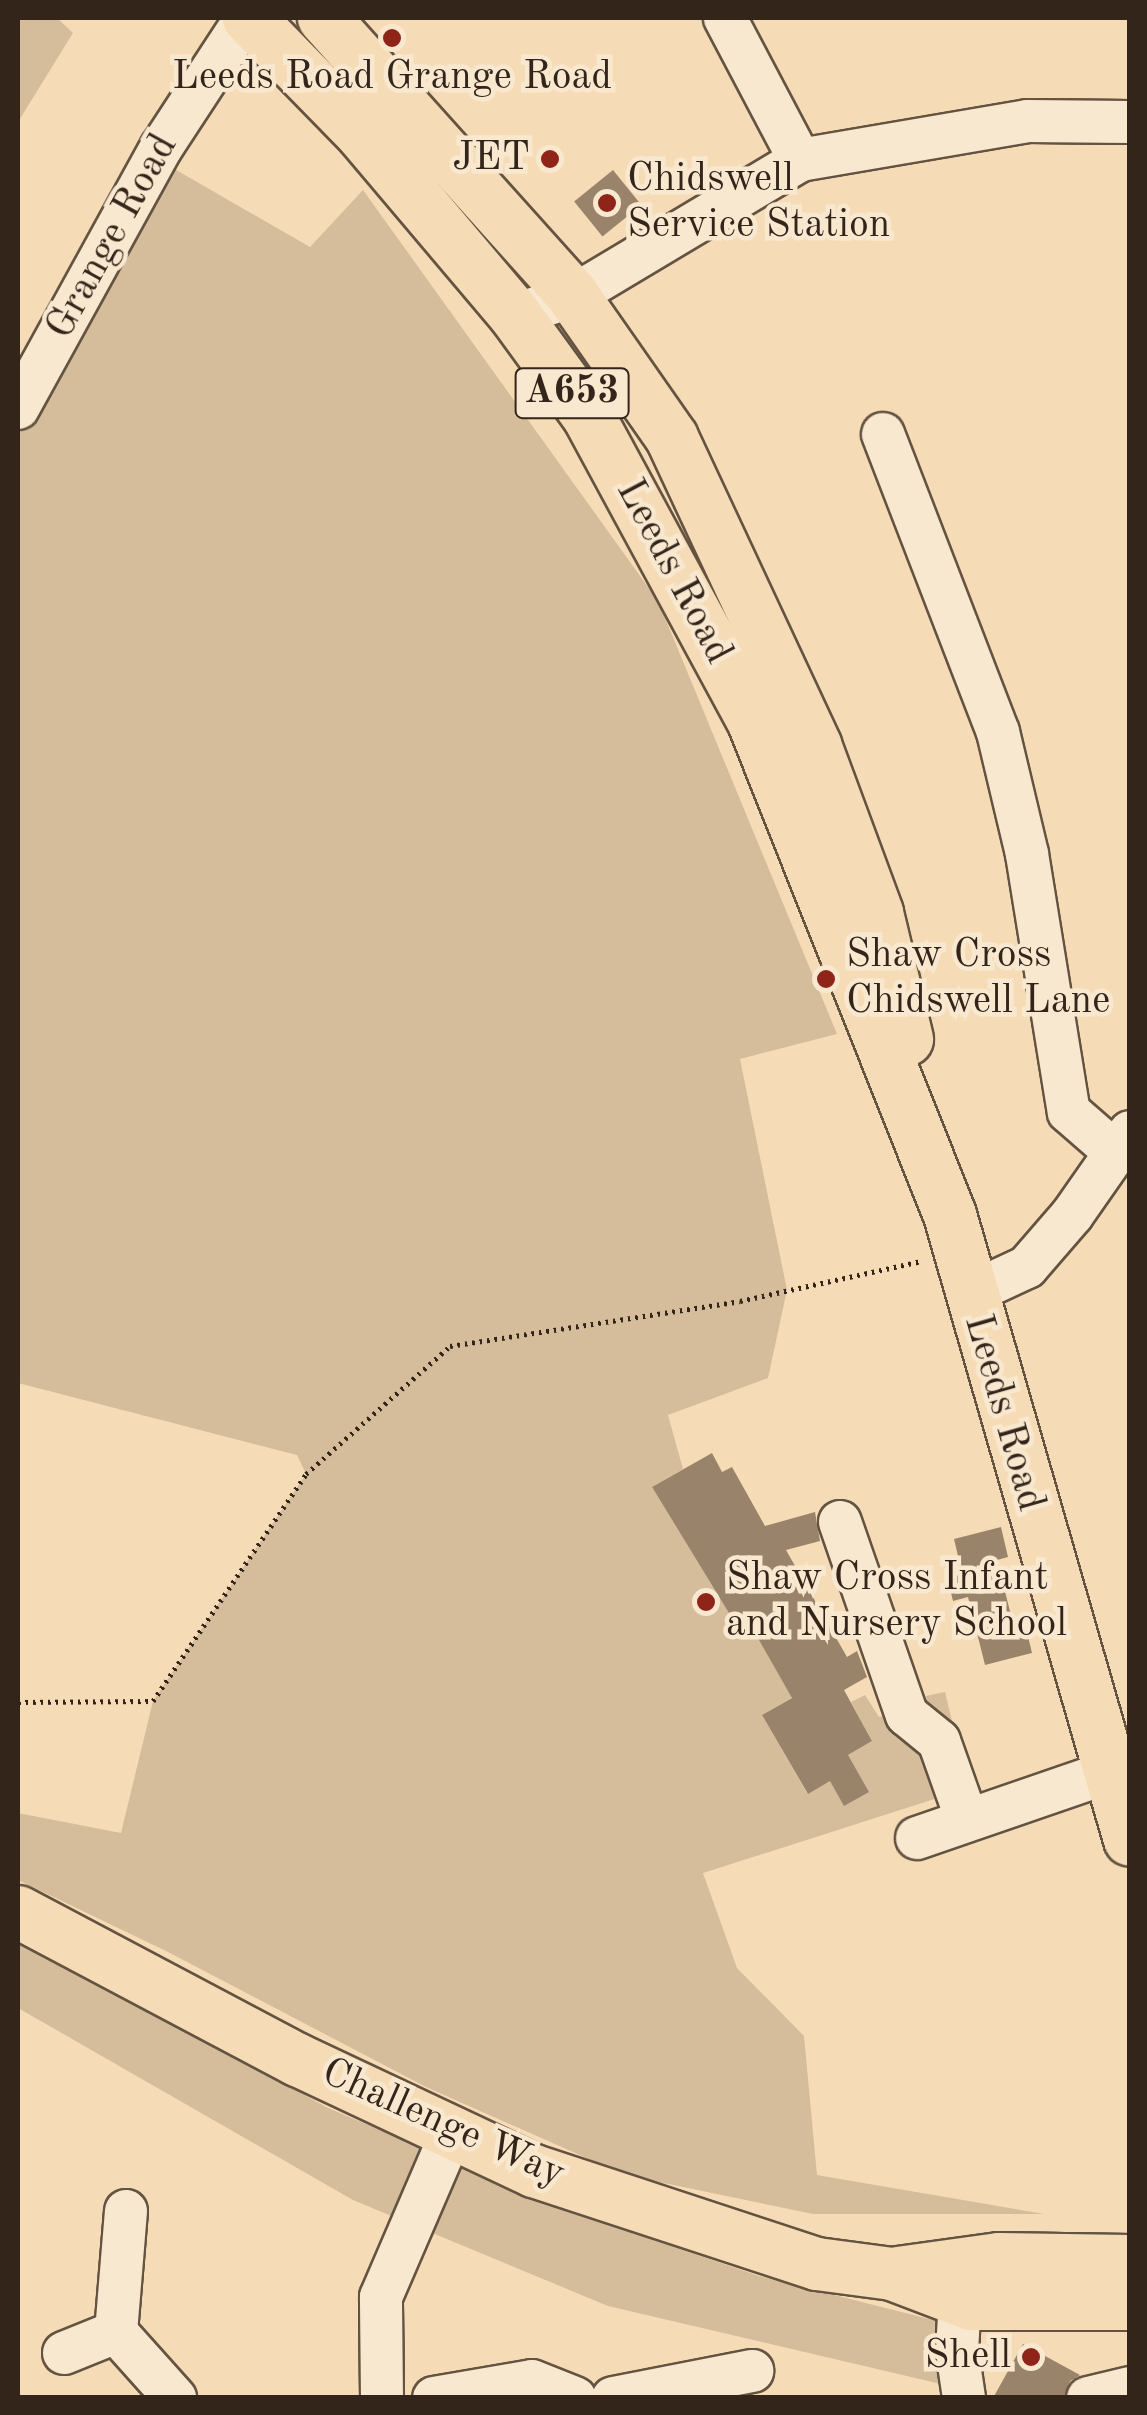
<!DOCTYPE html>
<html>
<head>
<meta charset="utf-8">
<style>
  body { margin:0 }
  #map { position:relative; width:1147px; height:2415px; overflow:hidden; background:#f6dcb6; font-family:"Old Standard TT",serif }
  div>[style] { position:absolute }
  .green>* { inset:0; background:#d5bd9b }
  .building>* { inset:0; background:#99846b; transform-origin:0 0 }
  .path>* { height:5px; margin-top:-2.5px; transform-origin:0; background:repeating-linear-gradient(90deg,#34251a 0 2.5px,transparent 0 7.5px) }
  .roads { filter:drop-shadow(2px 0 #645341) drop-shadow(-2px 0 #645341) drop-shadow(0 2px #645341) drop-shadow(0 -2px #645341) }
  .minor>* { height:42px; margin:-21px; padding:0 21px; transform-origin:21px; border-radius:21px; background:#f9e8d0 }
  .major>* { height:52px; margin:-26px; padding:0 26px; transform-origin:26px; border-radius:26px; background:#f6dcb6 }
  .dots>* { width:28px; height:28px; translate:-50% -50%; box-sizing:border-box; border:5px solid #f9e8d0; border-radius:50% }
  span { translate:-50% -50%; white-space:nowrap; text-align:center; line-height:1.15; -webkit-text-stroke:9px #f9e8d0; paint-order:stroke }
  .shield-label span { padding:2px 8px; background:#f9e8d0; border:2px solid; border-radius:8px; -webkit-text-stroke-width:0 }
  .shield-label { font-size:38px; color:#34251a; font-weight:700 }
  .poi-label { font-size:40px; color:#34251a }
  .right { translate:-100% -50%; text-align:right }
  .left { translate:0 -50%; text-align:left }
  .street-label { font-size:40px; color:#34251a }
  .frame { position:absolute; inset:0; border:20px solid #34251a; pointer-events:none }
</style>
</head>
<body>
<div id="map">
  <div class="green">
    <i style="clip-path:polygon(18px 18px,57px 18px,73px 33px,18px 122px)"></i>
    <i style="clip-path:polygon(164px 163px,310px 247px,363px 190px,658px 601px,837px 1034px,740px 1059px,787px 1290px,768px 1378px,668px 1415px,683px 1469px,652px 1487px,735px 1623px,757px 1636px,798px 1694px,762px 1715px,807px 1793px,830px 1781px,848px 1755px,872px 1741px,851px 1702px,865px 1695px,879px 1717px,927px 1705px,926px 1696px,945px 1692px,961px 1758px,944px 1796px,703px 1873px,737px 1968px,804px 2036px,817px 2175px,1044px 2214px,813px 2214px,625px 2175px,426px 2087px,166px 1951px,18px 1880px,18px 1813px,121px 1833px,153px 1701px,306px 1474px,297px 1455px,18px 1383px,18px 434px)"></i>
    <i style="clip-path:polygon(18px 1933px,326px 2107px,571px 2212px,759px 2276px,949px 2324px,945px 2385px,608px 2306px,353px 2200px,18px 2008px)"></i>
  </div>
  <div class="building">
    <i style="left:613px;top:170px;width:45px;height:50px;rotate:51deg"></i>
    <i style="clip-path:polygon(712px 1453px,722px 1472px,732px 1467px,765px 1526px,815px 1512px,820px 1541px,786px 1550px,847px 1657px,857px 1651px,867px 1677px,844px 1690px,872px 1741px,848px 1755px,869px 1792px,844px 1806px,830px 1781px,808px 1794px,762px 1715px,792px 1698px,746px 1617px,735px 1623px,652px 1487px)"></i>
    <i style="clip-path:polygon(1001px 1527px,1008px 1557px,997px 1560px,1014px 1627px,1025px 1624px,1032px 1653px,985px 1665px,968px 1597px,953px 1601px,943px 1560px,958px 1556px,954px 1539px)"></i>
    <i style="clip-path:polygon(1023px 2344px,1080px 2375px,1070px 2381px,1064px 2398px,993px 2398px)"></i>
  </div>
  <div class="path">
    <i style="left:18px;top:1702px;width:135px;rotate:-0.4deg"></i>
    <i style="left:153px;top:1701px;width:274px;rotate:-56deg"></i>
    <i style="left:306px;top:1474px;width:193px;rotate:-41.6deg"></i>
    <i style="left:450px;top:1346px;width:293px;rotate:-8.8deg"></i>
    <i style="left:740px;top:1301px;width:186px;rotate:-12.4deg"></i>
  </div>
  <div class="roads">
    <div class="minor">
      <i style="left:725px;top:18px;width:161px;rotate:62.2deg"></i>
      <i style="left:515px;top:315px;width:61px;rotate:-18.1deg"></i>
      <i style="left:573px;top:296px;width:265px;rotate:-30.9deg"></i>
      <i style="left:800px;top:160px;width:230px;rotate:-9.7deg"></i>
      <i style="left:1027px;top:121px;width:103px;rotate:0.6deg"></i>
      <i style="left:18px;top:408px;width:297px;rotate:-61.2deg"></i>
      <i style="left:161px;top:148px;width:155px;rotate:-56.8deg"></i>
      <i style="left:883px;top:434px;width:319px;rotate:68.9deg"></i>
      <i style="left:998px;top:732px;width:125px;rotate:76.6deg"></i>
      <i style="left:1027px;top:854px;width:261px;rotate:80.8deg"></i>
      <i style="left:1069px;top:1112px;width:61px;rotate:41deg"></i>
      <i style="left:969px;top:1294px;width:64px;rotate:-25deg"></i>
      <i style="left:1027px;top:1267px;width:69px;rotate:-49.1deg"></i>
      <i style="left:1072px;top:1215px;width:101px;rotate:-55.1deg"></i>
      <i style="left:840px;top:1522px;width:204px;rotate:70.9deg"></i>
      <i style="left:907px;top:1715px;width:41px;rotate:39.1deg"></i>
      <i style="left:939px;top:1741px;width:84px;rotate:70.5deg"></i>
      <i style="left:917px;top:1838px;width:203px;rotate:-19deg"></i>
      <i style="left:126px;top:2211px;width:121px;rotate:94.7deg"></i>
      <i style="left:116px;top:2332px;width:89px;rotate:48.2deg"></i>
      <i style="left:960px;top:2299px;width:52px;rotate:93.3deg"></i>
      <i style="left:957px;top:2351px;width:48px;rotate:81.5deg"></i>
      <i style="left:64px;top:2353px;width:56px;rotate:-22deg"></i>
      <i style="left:382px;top:2398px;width:101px;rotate:-90.6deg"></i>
      <i style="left:381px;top:2297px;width:180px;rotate:-66.7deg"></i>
      <i style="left:434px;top:2398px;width:99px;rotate:-9.8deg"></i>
      <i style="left:532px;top:2381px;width:46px;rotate:21.6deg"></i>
      <i style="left:613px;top:2398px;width:142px;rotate:-11deg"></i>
      <i style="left:1088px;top:2398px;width:43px;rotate:-13.4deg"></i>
    </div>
    <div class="major">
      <i style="left:249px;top:18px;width:163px;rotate:45.7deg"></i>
      <i style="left:363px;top:135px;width:236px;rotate:49.8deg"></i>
      <i style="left:515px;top:315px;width:126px;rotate:54deg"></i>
      <i style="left:589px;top:417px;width:345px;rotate:61.6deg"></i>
      <i style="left:753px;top:720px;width:533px;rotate:68.3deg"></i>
      <i style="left:950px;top:1215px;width:650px;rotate:73.93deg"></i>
      <i style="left:324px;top:18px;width:373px;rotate:48.1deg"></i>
      <i style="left:573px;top:296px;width:173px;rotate:55.1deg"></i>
      <i style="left:672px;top:438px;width:339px;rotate:65deg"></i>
      <i style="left:815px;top:745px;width:179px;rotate:69.7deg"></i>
      <i style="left:877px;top:913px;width:130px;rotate:76.6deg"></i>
      <i style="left:18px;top:1912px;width:317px;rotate:27.9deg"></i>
      <i style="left:298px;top:2060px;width:261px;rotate:25.2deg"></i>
      <i style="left:534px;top:2171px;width:298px;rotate:18.2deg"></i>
      <i style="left:817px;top:2264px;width:76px;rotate:7.6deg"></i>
      <i style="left:892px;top:2274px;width:85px;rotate:20.8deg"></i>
      <i style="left:971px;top:2304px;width:159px"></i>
      <i style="left:898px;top:2273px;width:102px;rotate:-7.9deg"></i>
      <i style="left:999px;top:2259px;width:131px;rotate:0.9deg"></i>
    </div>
  </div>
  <div class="dots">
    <i style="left:392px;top:38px;background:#8f2418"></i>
    <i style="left:550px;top:159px;background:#8f2418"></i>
    <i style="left:607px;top:203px;background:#8f2418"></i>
    <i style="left:826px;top:979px;background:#8f2418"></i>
    <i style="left:706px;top:1602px;background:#8f2418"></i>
    <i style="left:1031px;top:2357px;background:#8f2418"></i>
  </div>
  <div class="shield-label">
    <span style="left:572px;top:393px">A653</span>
  </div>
  <div class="poi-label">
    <span style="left:392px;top:78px">Leeds Road Grange Road</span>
    <span class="right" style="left:530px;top:159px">JET</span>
    <span class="left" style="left:627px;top:203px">Chidswell<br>Service Station</span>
    <span class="left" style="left:846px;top:979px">Shaw Cross<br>Chidswell Lane</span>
    <span class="left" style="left:726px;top:1602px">Shaw Cross Infant<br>and Nursery School</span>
    <span class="right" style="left:1011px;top:2357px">Shell</span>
  </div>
  <div class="street-label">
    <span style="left:113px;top:237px;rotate:-61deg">Grange Road</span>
    <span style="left:673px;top:572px;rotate:62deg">Leeds Road</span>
    <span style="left:1003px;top:1413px;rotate:74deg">Leeds Road</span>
    <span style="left:443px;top:2124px;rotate:24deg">Challenge Way</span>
  </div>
  <div class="frame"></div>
</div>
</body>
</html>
